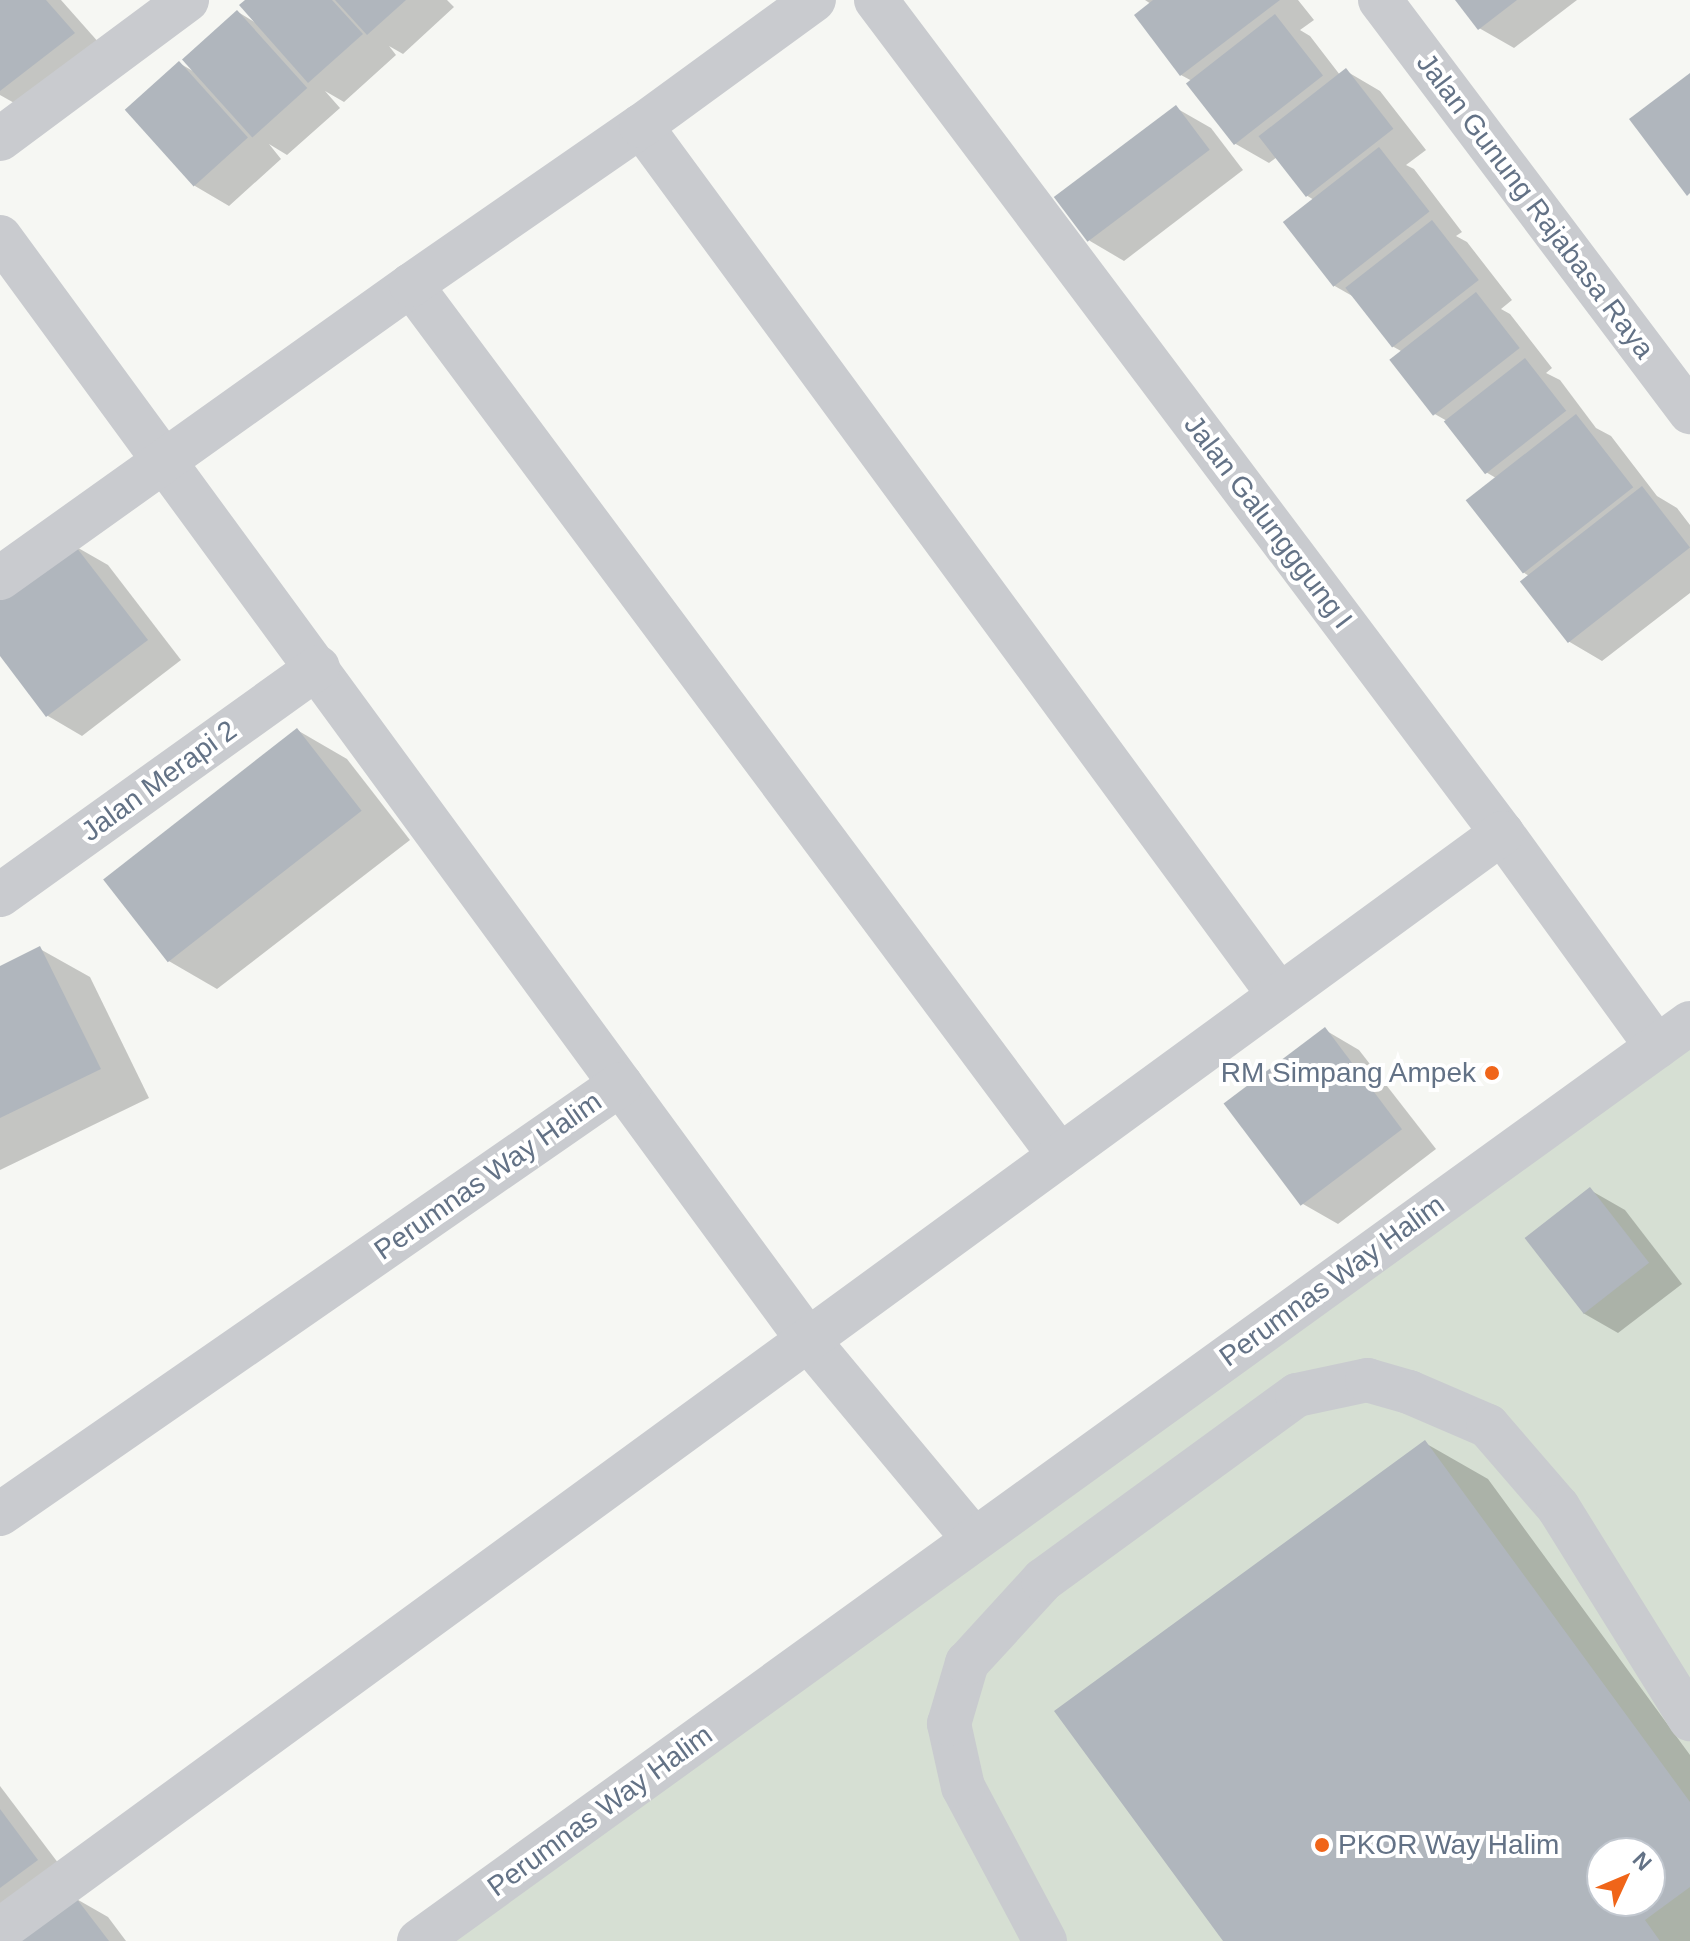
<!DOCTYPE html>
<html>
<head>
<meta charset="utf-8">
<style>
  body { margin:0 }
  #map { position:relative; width:1690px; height:1941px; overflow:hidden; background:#f6f7f3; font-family:Helvetica,sans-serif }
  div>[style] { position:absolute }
  .green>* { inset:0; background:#d6dfd3 }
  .shadow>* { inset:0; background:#0003 }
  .building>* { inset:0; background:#b0b6bd; transform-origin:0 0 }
  .minor>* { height:44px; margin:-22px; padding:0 22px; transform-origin:22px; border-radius:22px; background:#c9cbcf }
  .dots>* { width:22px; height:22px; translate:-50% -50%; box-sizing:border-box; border:4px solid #fff; border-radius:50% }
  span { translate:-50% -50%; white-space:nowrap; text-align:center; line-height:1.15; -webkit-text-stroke:8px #fff; paint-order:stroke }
  .street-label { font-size:28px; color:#637286 }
  .poi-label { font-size:28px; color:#637286 }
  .right { translate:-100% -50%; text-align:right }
  .left { translate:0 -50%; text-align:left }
  .north { position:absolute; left:1586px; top:1837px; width:80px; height:80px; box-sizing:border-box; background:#fff; border:2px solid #c1c7cf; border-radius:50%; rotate:46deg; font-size:22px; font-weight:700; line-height:32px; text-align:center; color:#637286 }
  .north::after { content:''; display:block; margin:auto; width:28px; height:36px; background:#f06519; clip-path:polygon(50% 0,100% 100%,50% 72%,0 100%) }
</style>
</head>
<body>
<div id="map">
  <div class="green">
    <i style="clip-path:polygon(evenodd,1690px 1013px,1690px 1941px,400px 1941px,1690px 1013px,1602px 1853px,1650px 1853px,1650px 1901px,1602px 1901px,1602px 1853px)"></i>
  </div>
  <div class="shadow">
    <i style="clip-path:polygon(0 0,61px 0,108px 53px,32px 113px,0 95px)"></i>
    <i style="clip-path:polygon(248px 0,447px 0,454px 7px,403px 54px,389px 46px,396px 55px,344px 102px,325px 91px,340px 108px,287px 155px,269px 144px,281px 159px,229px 206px,195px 186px,179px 63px,198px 74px,238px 12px,256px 23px)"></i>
    <i style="clip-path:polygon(1145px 0,1298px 0,1314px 20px,1300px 30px,1310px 36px,1340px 75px,1346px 71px,1380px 91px,1426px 150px,1406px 165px,1414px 169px,1462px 232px,1456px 236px,1467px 242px,1512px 300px,1501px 309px,1510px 314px,1552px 368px,1546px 373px,1560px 380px,1596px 428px,1611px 436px,1657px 496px,1677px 508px,1690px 525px,1690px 593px,1602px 661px,1568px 641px,1529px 576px,1523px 572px,1496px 478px,1484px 471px,1447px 421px,1433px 413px,1401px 351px,1392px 346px,1354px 297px,1333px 285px,1314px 200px,1306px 195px,1277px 157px,1269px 163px,1234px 143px,1192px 81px,1181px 75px,1151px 4px)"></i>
    <i style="clip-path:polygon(1457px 0,1577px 0,1514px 48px,1479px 28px)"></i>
    <i style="clip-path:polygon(1176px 108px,1211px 128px,1243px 170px,1124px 261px,1090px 241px,1057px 198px)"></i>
    <i style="clip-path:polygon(73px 545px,108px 565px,181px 660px,82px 736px,48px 716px,0 653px,0 601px)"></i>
    <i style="clip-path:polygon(297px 730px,347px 759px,410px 840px,217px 989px,167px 960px)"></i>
    <i style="clip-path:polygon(40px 949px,90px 977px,149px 1098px,0 1170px,0 968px)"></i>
    <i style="clip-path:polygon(1325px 1030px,1359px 1050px,1436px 1149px,1338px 1224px,1303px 1204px)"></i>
    <i style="clip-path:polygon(1590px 1190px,1625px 1210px,1682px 1284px,1618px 1333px,1583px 1313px)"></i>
    <i style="clip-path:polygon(evenodd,1425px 1443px,1488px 1479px,1690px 1755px,1690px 1941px,1226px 1941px,1425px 1443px,1602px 1853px,1650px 1853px,1650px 1901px,1602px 1901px,1602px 1853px)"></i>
    <i style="clip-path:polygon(0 1786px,71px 1880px,0 1918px)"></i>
    <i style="clip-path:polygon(73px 1897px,108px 1917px,126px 1941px,15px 1941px)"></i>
  </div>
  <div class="building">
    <i style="clip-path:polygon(0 0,46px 0,75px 33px,0 91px)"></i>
    <i style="clip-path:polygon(245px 0,332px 0,363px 34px,308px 83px,239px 5px)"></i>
    <i style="clip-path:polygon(335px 0,406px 0,367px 35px)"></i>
    <i style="clip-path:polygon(1153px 0,1280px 0,1180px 76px,1134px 15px)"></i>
    <i style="clip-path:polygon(1455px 0,1517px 0,1478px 30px)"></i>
    <i style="left:237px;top:10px;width:105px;height:74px;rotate:48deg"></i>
    <i style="left:1275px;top:14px;width:78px;height:113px;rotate:52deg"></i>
    <i style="left:179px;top:61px;width:103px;height:73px;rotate:48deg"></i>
    <i style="left:1346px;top:68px;width:77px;height:111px;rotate:52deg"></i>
    <i style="clip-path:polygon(1690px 73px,1690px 193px,1687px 196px,1629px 119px)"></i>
    <i style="left:1176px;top:105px;width:56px;height:153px;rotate:53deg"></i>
    <i style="left:1379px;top:147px;width:82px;height:122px;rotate:52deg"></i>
    <i style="left:1432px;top:220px;width:76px;height:110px;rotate:52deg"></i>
    <i style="left:1476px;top:292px;width:71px;height:110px;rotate:52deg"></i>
    <i style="left:1525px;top:358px;width:67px;height:103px;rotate:52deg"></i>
    <i style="left:1576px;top:414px;width:93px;height:140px;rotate:52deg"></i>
    <i style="left:1642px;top:486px;width:78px;height:155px;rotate:52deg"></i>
    <i style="clip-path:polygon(73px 543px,148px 640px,46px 717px,0 656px,0 598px)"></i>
    <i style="left:297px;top:728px;width:105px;height:246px;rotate:52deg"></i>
    <i style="clip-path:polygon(40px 946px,101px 1069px,0 1118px,0 966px)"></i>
    <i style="left:1325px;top:1027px;width:128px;height:127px;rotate:53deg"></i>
    <i style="left:1590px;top:1187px;width:96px;height:83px;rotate:52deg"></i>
    <i style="clip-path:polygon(evenodd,1425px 1440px,1690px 1802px,1690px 1887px,1645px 1920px,1660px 1941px,1223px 1941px,1054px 1711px,1425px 1440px,1602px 1853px,1650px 1853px,1650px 1901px,1602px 1901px,1602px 1853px)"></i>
    <i style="clip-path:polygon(0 1809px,38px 1860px,0 1888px)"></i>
    <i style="clip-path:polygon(73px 1894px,109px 1941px,12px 1941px)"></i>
  </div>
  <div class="minor">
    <i style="left:876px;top:0;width:1042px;rotate:53.08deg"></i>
    <i style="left:1502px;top:833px;width:264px;rotate:54.1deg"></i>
    <i style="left:1380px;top:0;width:516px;rotate:53.04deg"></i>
    <i style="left:641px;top:126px;width:1078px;rotate:53.71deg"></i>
    <i style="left:0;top:139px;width:233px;rotate:-36.6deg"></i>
    <i style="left:0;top:237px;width:1367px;rotate:53.78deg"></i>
    <i style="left:808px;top:1340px;width:259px;rotate:50.2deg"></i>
    <i style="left:411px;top:285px;width:1086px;rotate:53.31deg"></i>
    <i style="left:0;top:578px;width:505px;rotate:-35.48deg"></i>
    <i style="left:411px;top:285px;width:280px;rotate:-34.7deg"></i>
    <i style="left:641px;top:126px;width:214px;rotate:-36.1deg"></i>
    <i style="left:0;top:895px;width:391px;rotate:-35.6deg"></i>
    <i style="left:0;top:1514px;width:755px;rotate:-34.7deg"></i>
    <i style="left:0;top:1930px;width:1860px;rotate:-36.14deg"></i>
    <i style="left:419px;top:1941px;width:1568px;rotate:-35.84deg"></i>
    <i style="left:1045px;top:1941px;width:174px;rotate:-118deg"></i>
    <i style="left:963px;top:1787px;width:65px;rotate:-102.5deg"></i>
    <i style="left:949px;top:1724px;width:64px;rotate:-73.6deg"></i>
    <i style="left:967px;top:1663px;width:113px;rotate:-47.5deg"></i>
    <i style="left:1043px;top:1580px;width:314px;rotate:-36.1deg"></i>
    <i style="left:1297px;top:1395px;width:72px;rotate:-12.1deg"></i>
    <i style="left:1367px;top:1380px;width:44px;rotate:15.9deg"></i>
    <i style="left:1409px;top:1392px;width:86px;rotate:23.3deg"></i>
    <i style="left:1488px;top:1426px;width:107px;rotate:49.2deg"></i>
    <i style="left:1558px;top:1507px;width:250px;rotate:58.1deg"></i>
  </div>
  <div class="dots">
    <i style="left:1492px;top:1073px;background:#f06519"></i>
    <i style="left:1322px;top:1845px;background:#f06519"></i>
  </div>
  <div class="street-label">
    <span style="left:1535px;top:206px;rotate:53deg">Jalan Gunung Rajabasa Raya</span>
    <span style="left:1268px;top:522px;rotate:53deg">Jalan Galungggung I</span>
    <span style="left:159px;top:781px;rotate:-36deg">Jalan Merapi 2</span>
    <span style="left:488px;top:1176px;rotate:-35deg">Perumnas Way Halim</span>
    <span style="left:1332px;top:1281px;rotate:-36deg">Perumnas Way Halim</span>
    <span style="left:600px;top:1811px;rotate:-36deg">Perumnas Way Halim</span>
  </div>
  <div class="poi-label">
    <span class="right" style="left:1476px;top:1073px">RM Simpang Ampek</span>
    <span class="left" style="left:1338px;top:1845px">PKOR Way Halim</span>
  </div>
  <div class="north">N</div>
</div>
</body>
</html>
